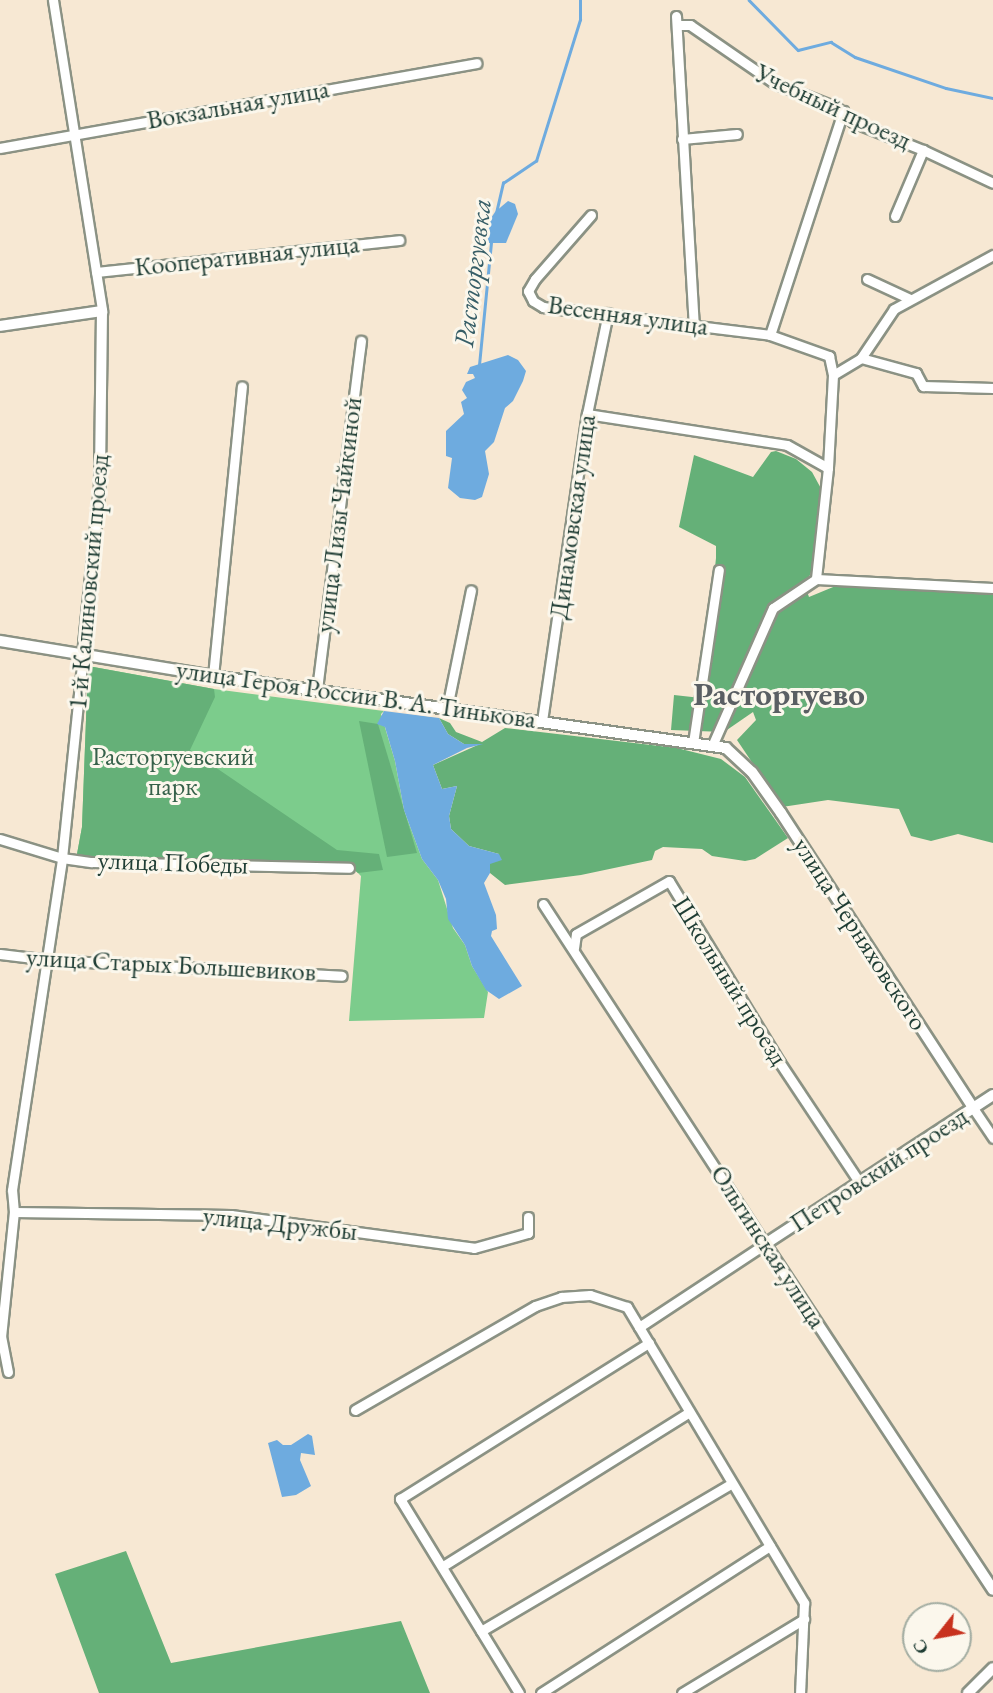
<!DOCTYPE html>
<html>
<head>
<meta charset="utf-8">
<style>
  body { margin:0 }
  #map { position:relative; width:993px; height:1693px; overflow:hidden; background:#f7e8d3; font-family:"EB Garamond",serif }
  div>[style] { position:absolute }
  .green>* { inset:0; background:#7ccc8c }
  .forest>* { inset:0; background:#65b078 }
  .water>* { inset:0; background:#6eabdf }
  .stream>* { height:2.5px; margin:-1.25px; padding:0 1.25px; transform-origin:1.25px; border-radius:1.25px; background:#6eabdf }
  .roads { filter:drop-shadow(2px 0 #8b9284) drop-shadow(-2px 0 #8b9284) drop-shadow(0 2px #8b9284) drop-shadow(0 -2px #8b9284) }
  .minor>* { height:9px; margin:-4.5px; padding:0 4.5px; transform-origin:4.5px; border-radius:4.5px; background:#fff }
  .tertiary>* { height:10px; margin:-5px; padding:0 5px; transform-origin:5px; border-radius:5px; background:#fff }
  span { translate:-50% -50%; white-space:nowrap; text-align:center; line-height:1.15; -webkit-text-stroke:6px #fbf7ec; paint-order:stroke }
  .street-label { font-size:26px; color:#1f3d34 }
  .park-label { font-size:26px; color:#36614a }
  .water-label { font-size:28px; color:#375e67; font-style:italic }
  .district-label { font-size:33px; color:#5a5f63; font-weight:700 }
  .north { position:absolute; left:902px; top:1602px; width:70px; height:70px; box-sizing:border-box; background:#fbf7ec; border:2px solid #a3ada2; border-radius:50%; rotate:239deg; font-size:19px; font-weight:700; line-height:28px; text-align:center; color:#1f3d34 }
  .north::after { content:''; display:block; margin:auto; width:24px; height:32px; background:#c8321e; clip-path:polygon(50% 0,100% 100%,50% 72%,0 100%) }
</style>
</head>
<body>
<div id="map">
  <div class="green">
    <i style="clip-path:polygon(88px 666px,214px 689px,384px 711px,381px 714px,395px 761px,404px 810px,422px 859px,438px 880px,453px 928px,465px 945px,472px 966px,488px 992px,484px 1018px,349px 1021px,361px 876px,351px 866px,77px 854px,82px 827px)"></i>
  </div>
  <div class="forest">
    <i style="clip-path:polygon(776px 451px,796px 459px,812px 472px,830px 505px,820px 552px,805px 586px,809px 597px,838px 585px,993px 593px,993px 843px,958px 834px,931px 841px,911px 836px,899px 809px,828px 800px,782px 807px,737px 740px,756px 720px,753px 712px,724px 732px,671px 730px,674px 695px,701px 698px,716px 558px,716px 546px,679px 527px,694px 455px,753px 477px,771px 452px)"></i>
    <i style="clip-path:polygon(88px 666px,214px 689px,215px 697px,190px 750px,337px 850px,379px 854px,383px 870px,358px 873px,350px 866px,109px 860px,77px 854px,82px 827px)"></i>
    <i style="clip-path:polygon(439px 718px,450px 723px,456px 732px,482px 742px,505px 728px,677px 748px,721px 759px,745px 777px,788px 838px,755px 859px,745px 861px,712px 856px,702px 849px,663px 847px,655px 851px,652px 860px,581px 875px,505px 885px,490px 873px,489px 864px,499px 854px,469px 846px,451px 829px,449px 816px,457px 786px,442px 789px,433px 765px,480px 744px,464px 744px,448px 734px)"></i>
    <i style="clip-path:polygon(359px 721px,378px 724px,417px 853px,387px 857px)"></i>
    <i style="clip-path:polygon(126px 1551px,171px 1663px,401px 1621px,430px 1693px,99px 1693px,55px 1574px)"></i>
  </div>
  <div class="water">
    <i style="clip-path:polygon(508px 201px,515px 204px,518px 214px,506px 243px,485px 243px,478px 238px,495px 212px)"></i>
    <i style="clip-path:polygon(508px 355px,518px 360px,526px 371px,523px 381px,513px 401px,505px 408px,494px 442px,485px 451px,489px 474px,482px 497px,475px 500px,460px 498px,448px 488px,452px 458px,446px 456px,446px 431px,464px 414px,461px 402px,467px 398px,462px 390px,466px 382px,475px 378px,473px 374px,467px 374px,470px 367px)"></i>
    <i style="clip-path:polygon(384px 711px,439px 718px,448px 734px,464px 744px,483px 744px,467px 748px,433px 765px,442px 789px,457px 786px,449px 816px,451px 829px,469px 846px,499px 854px,502px 860px,490px 864px,490px 873px,484px 883px,496px 915px,497px 929px,492px 931px,491px 936px,522px 986px,499px 999px,486px 990px,472px 966px,465px 945px,448px 919px,446px 899px,438px 880px,422px 859px,404px 810px,395px 761px,385px 727px,377px 724px)"></i>
    <i style="clip-path:polygon(308px 1434px,312px 1436px,315px 1455px,301px 1453px,300px 1460px,311px 1486px,296px 1495px,282px 1497px,268px 1443px,277px 1440px,283px 1445px,291px 1445px)"></i>
  </div>
  <div class="stream">
    <i style="left:749px;top:0;width:70px;rotate:45.6deg"></i>
    <i style="left:798px;top:50px;width:34px;rotate:-14deg"></i>
    <i style="left:831px;top:42px;width:28px;rotate:32deg"></i>
    <i style="left:855px;top:57px;width:96px;rotate:18.8deg"></i>
    <i style="left:946px;top:88px;width:48px;rotate:12deg"></i>
    <i style="left:496px;top:213px;width:31px;rotate:-77deg"></i>
    <i style="left:503px;top:183px;width:40px;rotate:-34deg"></i>
    <i style="left:536px;top:161px;width:148px;rotate:-72.7deg"></i>
    <i style="left:580px;top:20px;width:20px;rotate:-90deg"></i>
    <i style="left:479px;top:365px;width:123px;rotate:-84.4deg"></i>
  </div>
  <div class="roads">
    <div class="minor">
      <i style="left:53px;top:0;width:315px;rotate:81deg"></i>
      <i style="left:676px;top:16px;width:310px;rotate:86.7deg"></i>
      <i style="left:678px;top:25px;width:12px"></i>
      <i style="left:690px;top:25px;width:102px;rotate:34.6deg"></i>
      <i style="left:774px;top:83px;width:66px;rotate:21.2deg"></i>
      <i style="left:836px;top:107px;width:23px;rotate:41deg"></i>
      <i style="left:853px;top:122px;width:75px;rotate:21.8deg"></i>
      <i style="left:923px;top:150px;width:77px;rotate:25.2deg"></i>
      <i style="left:682px;top:139px;width:55px;rotate:-5.2deg"></i>
      <i style="left:0;top:148px;width:484px;rotate:-10.1deg"></i>
      <i style="left:591px;top:215px;width:85px;rotate:131.2deg"></i>
      <i style="left:535px;top:279px;width:14px;rotate:120deg"></i>
      <i style="left:528px;top:291px;width:11px;rotate:63deg"></i>
      <i style="left:533px;top:301px;width:12px;rotate:31deg"></i>
      <i style="left:543px;top:307px;width:229px;rotate:7deg"></i>
      <i style="left:770px;top:335px;width:63px;rotate:19.6deg"></i>
      <i style="left:829px;top:356px;width:19px;rotate:78deg"></i>
      <i style="left:833px;top:375px;width:93px;rotate:93.1deg"></i>
      <i style="left:828px;top:468px;width:112px;rotate:96.2deg"></i>
      <i style="left:895px;top:216px;width:72px;rotate:-67deg"></i>
      <i style="left:96px;top:272px;width:305px;rotate:-6deg"></i>
      <i style="left:867px;top:279px;width:47px;rotate:24.9deg"></i>
      <i style="left:770px;top:335px;width:236px;rotate:-71.9deg"></i>
      <i style="left:861px;top:358px;width:57px;rotate:15.3deg"></i>
      <i style="left:916px;top:373px;width:15px;rotate:62deg"></i>
      <i style="left:923px;top:386px;width:70px;rotate:1.6deg"></i>
      <i style="left:833px;top:375px;width:33px;rotate:-31deg"></i>
      <i style="left:861px;top:358px;width:59px;rotate:-56deg"></i>
      <i style="left:894px;top:309px;width:113px;rotate:-28.6deg"></i>
      <i style="left:587px;top:414px;width:202px;rotate:8.8deg"></i>
      <i style="left:787px;top:445px;width:47px;rotate:29.3deg"></i>
      <i style="left:213px;top:676px;width:291px;rotate:-84.3deg"></i>
      <i style="left:317px;top:689px;width:351px;rotate:-82.8deg"></i>
      <i style="left:447px;top:708px;width:120px;rotate:-78.5deg"></i>
      <i style="left:542px;top:721px;width:310px;rotate:-81.7deg"></i>
      <i style="left:587px;top:414px;width:103px;rotate:-78.3deg"></i>
      <i style="left:693px;top:743px;width:175px;rotate:-81.5deg"></i>
      <i style="left:712px;top:746px;width:151px;rotate:-66.2deg"></i>
      <i style="left:773px;top:608px;width:52px;rotate:-34deg"></i>
      <i style="left:816px;top:579px;width:177px;rotate:2.9deg"></i>
      <i style="left:0;top:839px;width:65px;rotate:17deg"></i>
      <i style="left:62px;top:858px;width:30px;rotate:8deg"></i>
      <i style="left:92px;top:862px;width:257px;rotate:1.3deg"></i>
      <i style="left:543px;top:904px;width:406px;rotate:56.9deg"></i>
      <i style="left:765px;top:1244px;width:151px;rotate:146.6deg"></i>
      <i style="left:574px;top:948px;width:14px;rotate:-82deg"></i>
      <i style="left:576px;top:934px;width:107px;rotate:-29.7deg"></i>
      <i style="left:669px;top:881px;width:213px;rotate:58.6deg"></i>
      <i style="left:780px;top:1063px;width:143px;rotate:56.4deg"></i>
      <i style="left:0;top:954px;width:50px;rotate:6.8deg"></i>
      <i style="left:50px;top:960px;width:292px;rotate:3.1deg"></i>
      <i style="left:973px;top:1108px;width:36px;rotate:56deg"></i>
      <i style="left:14px;top:1212px;width:217px;rotate:0.8deg"></i>
      <i style="left:231px;top:1215px;width:245px;rotate:7.7deg"></i>
      <i style="left:474px;top:1248px;width:56px;rotate:-15.5deg"></i>
      <i style="left:528px;top:1233px;width:16px;rotate:-90deg"></i>
      <i style="left:8px;top:1372px;width:36px;rotate:-101deg"></i>
      <i style="left:1px;top:1337px;width:126px;rotate:-84.1deg"></i>
      <i style="left:14px;top:1212px;width:22px;rotate:-95deg"></i>
      <i style="left:12px;top:1190px;width:336px;rotate:-81.4deg"></i>
      <i style="left:62px;top:858px;width:204px;rotate:-84.1deg"></i>
      <i style="left:355px;top:1410px;width:208px;rotate:-30deg"></i>
      <i style="left:535px;top:1306px;width:28px;rotate:-19deg"></i>
      <i style="left:561px;top:1297px;width:29px;rotate:-4deg"></i>
      <i style="left:590px;top:1295px;width:39px;rotate:18deg"></i>
      <i style="left:627px;top:1307px;width:345px;rotate:59.1deg"></i>
      <i style="left:804px;top:1603px;width:90px;rotate:92.5deg"></i>
      <i style="left:443px;top:1566px;width:290px;rotate:-32deg"></i>
      <i style="left:481px;top:1631px;width:291px;rotate:-30.5deg"></i>
      <i style="left:519px;top:1693px;width:228px;rotate:-121.5deg"></i>
      <i style="left:400px;top:1499px;width:294px;rotate:-32.1deg"></i>
      <i style="left:541px;top:1693px;width:272px;rotate:-32.7deg"></i>
      <i style="left:682px;top:1693px;width:143px;rotate:-31.2deg"></i>
    </div>
    <div class="tertiary">
      <i style="left:0;top:326px;width:103px;rotate:-8.4deg"></i>
      <i style="left:102px;top:311px;width:176px;rotate:90.7deg"></i>
      <i style="left:100px;top:487px;width:169px;rotate:95.8deg"></i>
      <i style="left:0;top:641px;width:216px;rotate:9.3deg"></i>
      <i style="left:213px;top:676px;width:518px;rotate:7.99deg"></i>
      <i style="left:726px;top:748px;width:35px;rotate:43deg"></i>
      <i style="left:752px;top:772px;width:50px;rotate:54.7deg"></i>
      <i style="left:781px;top:813px;width:352px;rotate:56.9deg"></i>
      <i style="left:993px;top:1095px;width:272px;rotate:146.8deg"></i>
      <i style="left:765px;top:1244px;width:414px;rotate:56.6deg"></i>
      <i style="left:968px;top:1693px;width:35px;rotate:-45deg"></i>
    </div>
  </div>
  <div class="street-label">
    <span style="left:238px;top:105px;rotate:-10deg">Вокзальная улица</span>
    <span style="left:833px;top:107px;rotate:25deg">Учебный проезд</span>
    <span style="left:247px;top:256px;rotate:-6deg">Кооперативная улица</span>
    <span style="left:628px;top:316px;rotate:8deg">Весенняя улица</span>
    <span style="left:339px;top:515px;rotate:-83deg">улица Лизы Чайкиной</span>
    <span style="left:573px;top:517px;rotate:-82deg">Динамовская улица</span>
    <span style="left:89px;top:582px;rotate:-85deg">1-й Калиновский проезд</span>
    <span style="left:356px;top:695px;rotate:8deg">улица Героя России В. А. Тинькова</span>
    <span style="left:173px;top:863px;rotate:2deg">улица Победы</span>
    <span style="left:860px;top:934px;rotate:57deg">улица Черняховского</span>
    <span style="left:171px;top:965px;rotate:3deg">улица Старых Большевиков</span>
    <span style="left:730px;top:981px;rotate:58deg">Школьный проезд</span>
    <span style="left:879px;top:1170px;rotate:-33deg">Петровский проезд</span>
    <span style="left:280px;top:1224px;rotate:6deg">улица Дружбы</span>
    <span style="left:768px;top:1247px;rotate:57deg">Ольгинская улица</span>
  </div>
  <div class="park-label">
    <span style="left:173px;top:772px">Расторгуевский<br>парк</span>
  </div>
  <div class="water-label">
    <span style="left:472px;top:273px;rotate:-83deg">Расторгуевка</span>
  </div>
  <div class="district-label">
    <span style="left:779px;top:694px">Расторгуево</span>
  </div>
  <div class="north">С</div>
</div>
</body>
</html>
